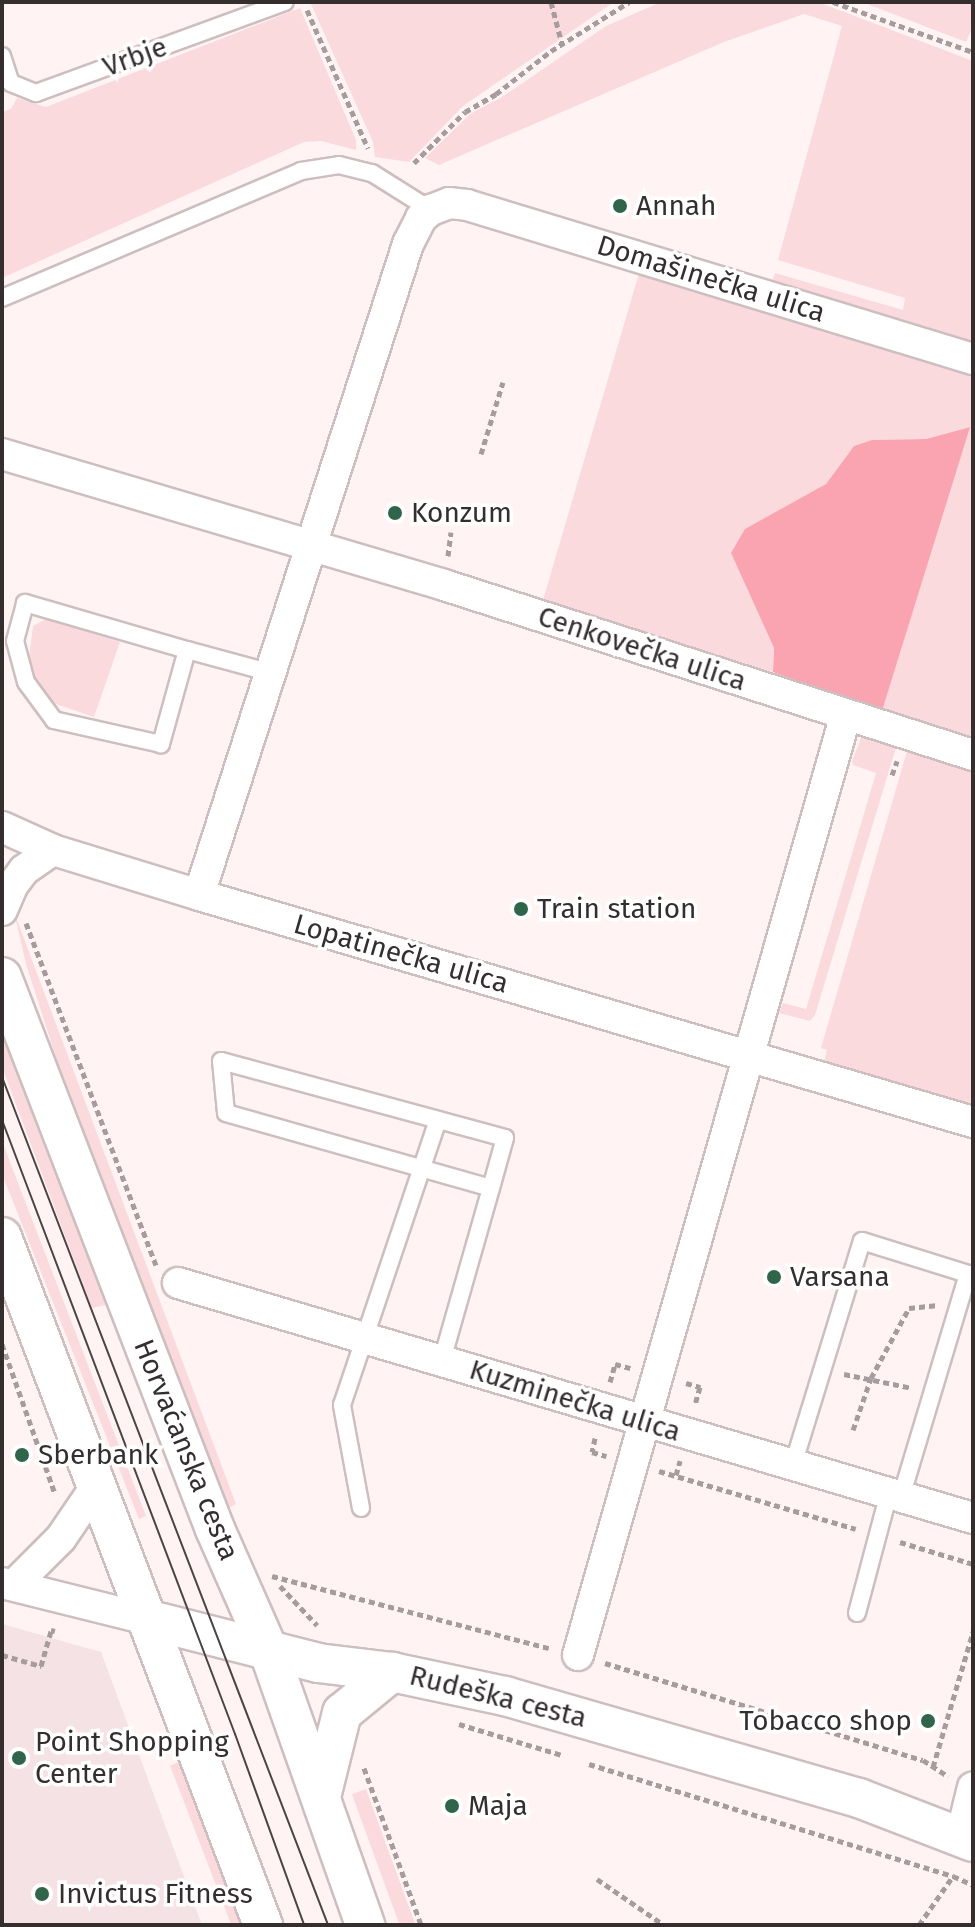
<!DOCTYPE html>
<html>
<head>
<meta charset="utf-8">
<style>
  body { margin:0 }
  #map { position:relative; width:975px; height:1927px; overflow:hidden; background:#fff3f4; font-family:"Fira Sans",sans-serif }
  div>[style] { position:absolute }
  .built>* { inset:0; background:#f5e2e4 }
  .green>* { inset:0; background:#fadadd; transform-origin:0 0 }
  .forest>* { inset:0; background:#faa4b1 }
  .path>* { height:5px; margin-top:-2.5px; transform-origin:0; background:repeating-linear-gradient(90deg,#a69c9d 0 6px,transparent 0 10px) }
  .roads { filter:drop-shadow(2px 0 #cdbec0) drop-shadow(-2px 0 #cdbec0) drop-shadow(0 2px #cdbec0) drop-shadow(0 -2px #cdbec0) }
  .service>* { height:16px; margin:-8px; padding:0 8px; transform-origin:8px; border-radius:8px; background:#fff }
  .minor>* { height:30px; margin:-15px; padding:0 15px; transform-origin:15px; border-radius:15px; background:#fff }
  .tertiary>* { height:38px; margin:-19px; padding:0 19px; transform-origin:19px; border-radius:19px; background:#fff }
  .tram>* { height:2px; margin:-1px; padding:0 1px; transform-origin:1px; border-radius:1px; background:#4b4445 }
  .dots>* { width:22px; height:22px; translate:-50% -50%; box-sizing:border-box; border:4px solid #fff; border-radius:50% }
  span { translate:-50% -50%; white-space:nowrap; text-align:center; line-height:1.15; -webkit-text-stroke:7px #fff; paint-order:stroke }
  .street-label { font-size:28px; color:#342e2f }
  .poi-label { font-size:28px; color:#342e2f }
  .left { translate:0 -50%; text-align:left }
  .right { translate:-100% -50%; text-align:right }
  .frame { position:absolute; inset:0; border:4px solid #342e2f; pointer-events:none }
</style>
</head>
<body>
<div id="map">
  <div class="built">
    <i style="clip-path:polygon(2px 1624px,101px 1652px,202px 1925px,2px 1925px)"></i>
  </div>
  <div class="green">
    <i style="clip-path:polygon(316px 2px,614px 2px,463px 106px,409px 162px,375px 157px,373px 142px,311px 4px)"></i>
    <i style="clip-path:polygon(661px 2px,818px 2px,973px 61px,973px 347px,771px 285px,775px 273px,903px 310px,905px 298px,778px 260px,842px 26px,804px 14px,724px 42px,439px 165px,425px 158px,470px 114px,502px 97px,606px 26px)"></i>
    <i style="clip-path:polygon(862px 2px,973px 2px,973px 26px,966px 42px)"></i>
    <i style="clip-path:polygon(300px 8px,356px 140px,356px 150px,321px 141px,304px 142px,2px 278px,2px 112px,11px 109px,17px 98px,46px 107px)"></i>
    <i style="clip-path:polygon(640px 270px,973px 369px,973px 738px,882px 711px,969px 427px,926px 439px,872px 440px,854px 446px,826px 484px,794px 505px,731px 553px,774px 648px,773px 672px,543px 600px)"></i>
    <i style="clip-path:polygon(46px 619px,120px 642px,94px 717px,44px 700px,28px 666px,33px 626px)"></i>
    <i style="clip-path:polygon(867px 732px,898px 741px,815px 1015px,810px 1021px,779px 1013px,783px 1003px,806px 1009px,876px 773px,853px 765px,852px 761px,861px 738px)"></i>
    <i style="clip-path:polygon(909px 744px,973px 763px,973px 1106px,824px 1063px,827px 1050px,821px 1048px)"></i>
    <i style="clip-path:polygon(14px 912px,236px 1504px,227px 1509px,76px 1120px,26px 964px)"></i>
    <i style="clip-path:polygon(2px 1032px,110px 1304px,92px 1308px,2px 1067px)"></i>
    <i style="clip-path:polygon(2px 1141px,146px 1516px,139px 1519px,2px 1174px)"></i>
    <i style="left:184px;top:1760px;width:177px;height:15px;rotate:69deg"></i>
    <i style="left:366px;top:1789px;width:145px;height:15px;rotate:70deg"></i>
  </div>
  <div class="forest">
    <i style="clip-path:polygon(970px 427px,882px 711px,773px 672px,774px 648px,731px 553px,745px 529px,826px 484px,854px 446px,872px 440px,926px 439px)"></i>
  </div>
  <div class="path">
    <i style="left:551px;top:2px;width:43px;rotate:75.3deg"></i>
    <i style="left:833px;top:2px;width:149px;rotate:19.7deg"></i>
    <i style="left:307px;top:10px;width:151px;rotate:66.2deg"></i>
    <i style="left:414px;top:163px;width:72px;rotate:-45deg"></i>
    <i style="left:465px;top:112px;width:36px;rotate:-30deg"></i>
    <i style="left:496px;top:94px;width:70px;rotate:-38deg"></i>
    <i style="left:551px;top:51px;width:92px;rotate:-32.1deg"></i>
    <i style="left:481px;top:454px;width:75px;rotate:-73deg"></i>
    <i style="left:448px;top:556px;width:24px;rotate:-83deg"></i>
    <i style="left:892px;top:775px;width:15px;rotate:-70deg"></i>
    <i style="left:26px;top:923px;width:366px;rotate:69.2deg"></i>
    <i style="left:2px;top:1344px;width:159px;rotate:70.5deg"></i>
    <i style="left:844px;top:1374px;width:69px;rotate:11.6deg"></i>
    <i style="left:610px;top:1382px;width:19px;rotate:-74deg"></i>
    <i style="left:615px;top:1364px;width:16px;rotate:15deg"></i>
    <i style="left:686px;top:1383px;width:15px;rotate:16deg"></i>
    <i style="left:700px;top:1387px;width:19px;rotate:106deg"></i>
    <i style="left:853px;top:1430px;width:55px;rotate:-70.9deg"></i>
    <i style="left:871px;top:1378px;width:80px;rotate:-61.5deg"></i>
    <i style="left:909px;top:1308px;width:27px;rotate:-6deg"></i>
    <i style="left:595px;top:1438px;width:14px;rotate:102deg"></i>
    <i style="left:592px;top:1452px;width:15px;rotate:16deg"></i>
    <i style="left:659px;top:1471px;width:205px;rotate:16.4deg"></i>
    <i style="left:676px;top:1475px;width:15px;rotate:-74deg"></i>
    <i style="left:900px;top:1542px;width:76px;rotate:16.8deg"></i>
    <i style="left:272px;top:1576px;width:286px;rotate:14.6deg"></i>
    <i style="left:280px;top:1586px;width:54px;rotate:46.5deg"></i>
    <i style="left:2px;top:1655px;width:41px;rotate:15.8deg"></i>
    <i style="left:41px;top:1666px;width:37px;rotate:-74deg"></i>
    <i style="left:51px;top:1630px;width:4px;rotate:14deg"></i>
    <i style="left:605px;top:1663px;width:332px;rotate:17deg"></i>
    <i style="left:923px;top:1760px;width:30px;rotate:33deg"></i>
    <i style="left:459px;top:1724px;width:108px;rotate:16.8deg"></i>
    <i style="left:589px;top:1764px;width:381px;rotate:17.1deg"></i>
    <i style="left:953px;top:1876px;width:22px;rotate:24deg"></i>
    <i style="left:933px;top:1767px;width:141px;rotate:-73.5deg"></i>
    <i style="left:364px;top:1768px;width:167px;rotate:70deg"></i>
    <i style="left:597px;top:1879px;width:81px;rotate:34.5deg"></i>
    <i style="left:919px;top:1925px;width:60px;rotate:-55.2deg"></i>
  </div>
  <div class="roads">
    <div class="service">
      <i style="left:2px;top:56px;width:28px;rotate:72deg"></i>
      <i style="left:11px;top:83px;width:27px;rotate:22deg"></i>
      <i style="left:36px;top:93px;width:265px;rotate:-20.1deg"></i>
      <i style="left:2px;top:298px;width:325px;rotate:-23deg"></i>
      <i style="left:301px;top:171px;width:38px;rotate:-9deg"></i>
      <i style="left:339px;top:165px;width:34px;rotate:14deg"></i>
      <i style="left:372px;top:173px;width:70px;rotate:32.1deg"></i>
      <i style="left:25px;top:603px;width:169px;rotate:16.2deg"></i>
      <i style="left:187px;top:650px;width:98px;rotate:105.5deg"></i>
      <i style="left:161px;top:744px;width:110px;rotate:-167.4deg"></i>
      <i style="left:54px;top:720px;width:47px;rotate:-126.4deg"></i>
      <i style="left:26px;top:682px;width:42px;rotate:-105deg"></i>
      <i style="left:15px;top:641px;width:39px;rotate:-75deg"></i>
      <i style="left:187px;top:650px;width:84px;rotate:15.2deg"></i>
      <i style="left:442px;top:1360px;width:179px;rotate:-74.1deg"></i>
      <i style="left:491px;top:1188px;width:52px;rotate:-74.4deg"></i>
      <i style="left:505px;top:1138px;width:294px;rotate:-164.8deg"></i>
      <i style="left:221px;top:1061px;width:52px;rotate:84.5deg"></i>
      <i style="left:226px;top:1113px;width:275px;rotate:15.8deg"></i>
      <i style="left:793px;top:1465px;width:234px;rotate:-72.9deg"></i>
      <i style="left:862px;top:1241px;width:111px;rotate:17.3deg"></i>
      <i style="left:968px;top:1274px;width:233px;rotate:106.7deg"></i>
      <i style="left:361px;top:1508px;width:105px;rotate:-100.5deg"></i>
      <i style="left:342px;top:1405px;width:301px;rotate:-71.4deg"></i>
      <i style="left:857px;top:1613px;width:124px;rotate:-75.1deg"></i>
    </div>
    <div class="minor">
      <i style="left:2px;top:454px;width:461px;rotate:16.5deg"></i>
      <i style="left:444px;top:585px;width:556px;rotate:17.82deg"></i>
      <i style="left:2px;top:827px;width:56px;rotate:24.3deg"></i>
      <i style="left:53px;top:850px;width:153px;rotate:17.1deg"></i>
      <i style="left:199px;top:895px;width:807px;rotate:16.35deg"></i>
      <i style="left:199px;top:895px;width:684px;rotate:-72.2deg"></i>
      <i style="left:408px;top:244px;width:29px;rotate:-63deg"></i>
      <i style="left:421px;top:218px;width:13px;rotate:-39deg"></i>
      <i style="left:431px;top:210px;width:19px;rotate:-21deg"></i>
      <i style="left:449px;top:203px;width:18px;rotate:6deg"></i>
      <i style="left:467px;top:205px;width:529px;rotate:16.93deg"></i>
      <i style="left:2px;top:910px;width:26px;rotate:-67deg"></i>
      <i style="left:12px;top:886px;width:20px;rotate:-53deg"></i>
      <i style="left:24px;top:870px;width:35px;rotate:-35deg"></i>
      <i style="left:178px;top:1283px;width:829px;rotate:16.47deg"></i>
      <i style="left:2px;top:1583px;width:148px;rotate:14deg"></i>
      <i style="left:14px;top:1585px;width:66px;rotate:-45deg"></i>
      <i style="left:61px;top:1538px;width:60px;rotate:-55.8deg"></i>
      <i style="left:578px;top:1655px;width:978px;rotate:-74.1deg"></i>
      <i style="left:961px;top:1836px;width:50px;rotate:-76.2deg"></i>
    </div>
    <div class="tertiary">
      <i style="left:2px;top:977px;width:592px;rotate:68.9deg"></i>
      <i style="left:215px;top:1529px;width:131px;rotate:66.2deg"></i>
      <i style="left:268px;top:1649px;width:293px;rotate:70.6deg"></i>
      <i style="left:2px;top:1237px;width:736px;rotate:69.23deg"></i>
      <i style="left:146px;top:1619px;width:178px;rotate:14.3deg"></i>
      <i style="left:318px;top:1663px;width:75px;rotate:6.9deg"></i>
      <i style="left:392px;top:1672px;width:116px;rotate:12deg"></i>
      <i style="left:505px;top:1696px;width:368px;rotate:16.1deg"></i>
      <i style="left:859px;top:1798px;width:122px;rotate:21.1deg"></i>
      <i style="left:321px;top:1797px;width:87px;rotate:-76deg"></i>
      <i style="left:342px;top:1713px;width:65px;rotate:-39.4deg"></i>
    </div>
  </div>
  <div class="tram">
    <i style="left:2px;top:1077px;width:909px;rotate:68.97deg"></i>
    <i style="left:2px;top:1120px;width:657px;rotate:69.22deg"></i>
    <i style="left:235px;top:1734px;width:203px;rotate:70.1deg"></i>
  </div>
  <div class="dots">
    <i style="left:620px;top:206px;background:#30654b"></i>
    <i style="left:395px;top:513px;background:#30654b"></i>
    <i style="left:521px;top:909px;background:#30654b"></i>
    <i style="left:774px;top:1277px;background:#30654b"></i>
    <i style="left:22px;top:1455px;background:#30654b"></i>
    <i style="left:928px;top:1721px;background:#30654b"></i>
    <i style="left:19px;top:1758px;background:#30654b"></i>
    <i style="left:452px;top:1806px;background:#30654b"></i>
    <i style="left:42px;top:1894px;background:#30654b"></i>
  </div>
  <div class="street-label">
    <span style="left:135px;top:57px;rotate:-20deg">Vrbje</span>
    <span style="left:711px;top:279px;rotate:17deg">Domašinečka ulica</span>
    <span style="left:642px;top:649px;rotate:18deg">Cenkovečka ulica</span>
    <span style="left:401px;top:954px;rotate:16deg">Lopatinečka ulica</span>
    <span style="left:575px;top:1401px;rotate:17deg">Kuzminečka ulica</span>
    <span style="left:186px;top:1450px;rotate:68deg">Horvaćanska cesta</span>
    <span style="left:498px;top:1697px;rotate:14deg">Rudeška cesta</span>
  </div>
  <div class="poi-label">
    <span class="left" style="left:636px;top:206px">Annah</span>
    <span class="left" style="left:411px;top:513px">Konzum</span>
    <span class="left" style="left:537px;top:909px">Train station</span>
    <span class="left" style="left:790px;top:1277px">Varsana</span>
    <span class="left" style="left:38px;top:1455px">Sberbank</span>
    <span class="right" style="left:912px;top:1721px">Tobacco shop</span>
    <span class="left" style="left:35px;top:1758px">Point Shopping<br>Center</span>
    <span class="left" style="left:468px;top:1806px">Maja</span>
    <span class="left" style="left:58px;top:1894px">Invictus Fitness</span>
  </div>
  <div class="frame"></div>
</div>
</body>
</html>
